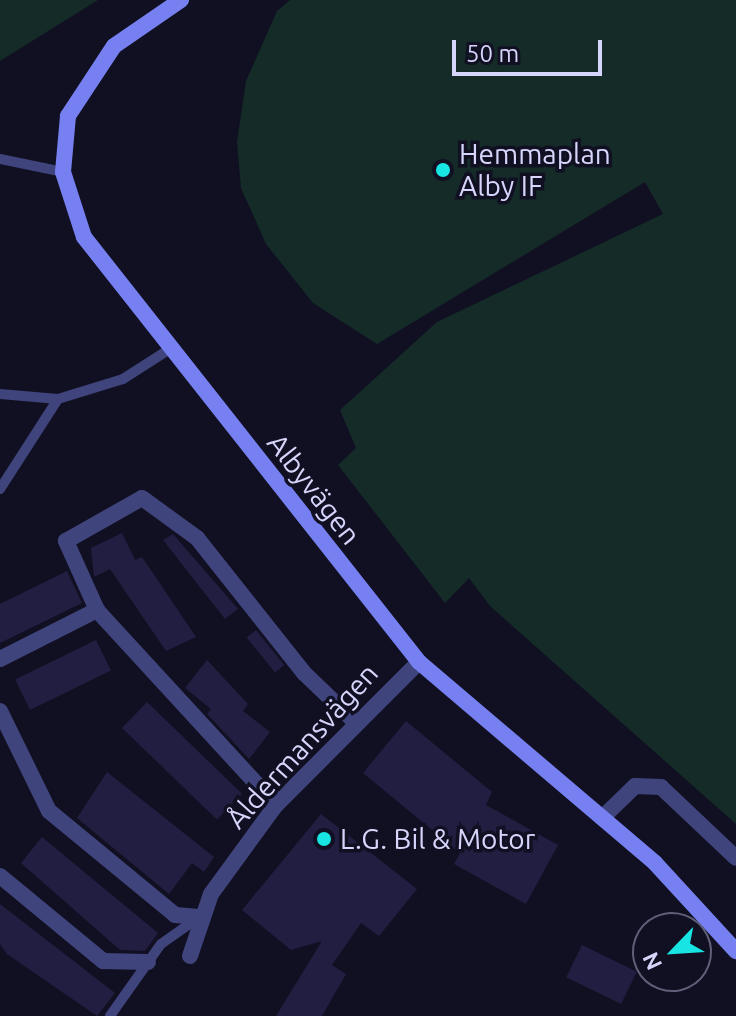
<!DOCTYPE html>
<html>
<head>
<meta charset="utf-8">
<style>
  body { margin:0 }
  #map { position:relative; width:736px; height:1016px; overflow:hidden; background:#111022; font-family:Ubuntu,sans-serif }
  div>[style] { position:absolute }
  .green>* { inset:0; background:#142b28 }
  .building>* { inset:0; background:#211e41; transform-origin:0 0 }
  .lane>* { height:10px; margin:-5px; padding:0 5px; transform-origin:5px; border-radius:5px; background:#40447c }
  .street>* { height:16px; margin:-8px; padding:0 8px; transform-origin:8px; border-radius:8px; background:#40447c }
  .secondary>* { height:16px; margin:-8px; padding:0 8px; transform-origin:8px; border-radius:8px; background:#7680f1 }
  .dots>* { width:22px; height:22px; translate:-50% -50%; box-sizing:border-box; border:4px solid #111022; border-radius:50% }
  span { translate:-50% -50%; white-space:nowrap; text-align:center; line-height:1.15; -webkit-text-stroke:7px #111022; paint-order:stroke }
  .poi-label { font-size:28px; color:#d6d5fb }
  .left { translate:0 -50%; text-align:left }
  .street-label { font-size:28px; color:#d6d5fb }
  .north { position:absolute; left:632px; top:912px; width:80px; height:80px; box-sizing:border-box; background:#111022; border:2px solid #605f79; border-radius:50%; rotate:245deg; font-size:22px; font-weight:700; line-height:32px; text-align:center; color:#d6d5fb }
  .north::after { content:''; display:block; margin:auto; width:28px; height:36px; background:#17e4e3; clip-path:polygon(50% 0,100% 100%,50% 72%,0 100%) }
  .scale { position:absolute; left:452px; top:40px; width:150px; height:36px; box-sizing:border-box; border:4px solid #d6d5fb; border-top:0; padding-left:10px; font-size:24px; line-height:28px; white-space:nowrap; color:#d6d5fb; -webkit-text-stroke:6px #111022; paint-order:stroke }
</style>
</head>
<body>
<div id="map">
  <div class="green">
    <i style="clip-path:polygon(0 0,98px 0,0 61px)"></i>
    <i style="clip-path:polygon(290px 0,736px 0,736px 824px,490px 606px,469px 578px,445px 603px,338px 465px,356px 448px,340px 410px,437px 322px,663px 214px,645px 182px,377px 344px,313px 303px,266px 244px,241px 188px,237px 142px,246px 81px,277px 11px)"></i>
  </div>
  <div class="building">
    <i style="clip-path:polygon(122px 533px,135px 560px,142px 557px,196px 637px,166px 651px,110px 569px,94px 577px,91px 548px)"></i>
    <i style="clip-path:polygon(173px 534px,238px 609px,225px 619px,163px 540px)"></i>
    <i style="clip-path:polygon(67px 571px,82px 603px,0 643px,0 604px)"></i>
    <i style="left:256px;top:630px;width:45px;height:12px;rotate:51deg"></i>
    <i style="left:96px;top:640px;width:34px;height:90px;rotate:64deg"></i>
    <i style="clip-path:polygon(207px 660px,248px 704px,243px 711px,270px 732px,249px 759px,207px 714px,211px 709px,185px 688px)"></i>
    <i style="left:147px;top:702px;width:132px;height:36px;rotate:44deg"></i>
    <i style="clip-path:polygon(406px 721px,492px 792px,486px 805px,558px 845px,526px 904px,454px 864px,460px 853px,363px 773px)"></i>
    <i style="clip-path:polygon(107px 772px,214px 857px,204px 872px,192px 863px,169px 894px,77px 818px)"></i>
    <i style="clip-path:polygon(321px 814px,417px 889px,379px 936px,361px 923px,332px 965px,346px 974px,322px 1016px,276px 1016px,322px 941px,291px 950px,242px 910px)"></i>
    <i style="clip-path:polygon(42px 837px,158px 933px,145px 951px,120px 950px,21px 863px)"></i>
    <i style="clip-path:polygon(0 904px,115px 993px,97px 1016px,7px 954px,0 944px)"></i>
    <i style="left:582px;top:945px;width:61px;height:36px;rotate:26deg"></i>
  </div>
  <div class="lane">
    <i style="left:0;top:159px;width:64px;rotate:11.7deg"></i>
    <i style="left:0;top:394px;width:58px;rotate:4.9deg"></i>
    <i style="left:58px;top:399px;width:68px;rotate:-17.1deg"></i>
    <i style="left:123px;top:379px;width:56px;rotate:-32.6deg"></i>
    <i style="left:0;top:489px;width:107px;rotate:-57.2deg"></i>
    <i style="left:110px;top:1016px;width:88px;rotate:-54.7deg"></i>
    <i style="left:161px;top:944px;width:45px;rotate:-35.1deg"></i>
  </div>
  <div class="street">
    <i style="left:0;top:659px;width:109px;rotate:-26.8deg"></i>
    <i style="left:0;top:711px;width:111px;rotate:63.9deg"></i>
    <i style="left:49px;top:811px;width:163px;rotate:39.5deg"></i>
    <i style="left:175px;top:915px;width:24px;rotate:5deg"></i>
    <i style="left:276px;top:805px;width:265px;rotate:-132.6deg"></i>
    <i style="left:97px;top:610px;width:76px;rotate:-114.2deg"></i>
    <i style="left:66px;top:541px;width:87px;rotate:-29.5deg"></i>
    <i style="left:142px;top:498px;width:68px;rotate:36deg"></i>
    <i style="left:197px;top:538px;width:172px;rotate:51.6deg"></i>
    <i style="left:304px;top:673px;width:69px;rotate:43.8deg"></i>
    <i style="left:602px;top:818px;width:46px;rotate:-44.1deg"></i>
    <i style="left:635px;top:786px;width:26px;rotate:2deg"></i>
    <i style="left:661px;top:787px;width:103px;rotate:43.4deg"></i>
    <i style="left:0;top:876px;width:134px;rotate:39.5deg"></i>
    <i style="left:103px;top:961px;width:45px;rotate:1.3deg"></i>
    <i style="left:190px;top:956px;width:65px;rotate:-71.3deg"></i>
    <i style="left:211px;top:894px;width:110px;rotate:-53.9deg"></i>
    <i style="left:276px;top:805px;width:202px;rotate:-45deg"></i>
  </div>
  <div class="secondary">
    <i style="left:181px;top:0;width:81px;rotate:145.5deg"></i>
    <i style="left:114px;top:46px;width:84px;rotate:123.3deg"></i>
    <i style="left:68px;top:116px;width:56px;rotate:95.1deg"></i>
    <i style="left:63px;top:172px;width:68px;rotate:72.1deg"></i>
    <i style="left:84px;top:237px;width:541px;rotate:51.75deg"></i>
    <i style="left:419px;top:662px;width:310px;rotate:40.4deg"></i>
    <i style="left:655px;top:863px;width:120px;rotate:47.4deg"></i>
  </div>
  <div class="dots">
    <i style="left:443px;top:170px;background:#17e4e3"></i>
    <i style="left:324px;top:839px;background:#17e4e3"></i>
  </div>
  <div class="poi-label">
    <span class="left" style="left:459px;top:170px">Hemmaplan<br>Alby IF</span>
    <span class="left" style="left:340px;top:839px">L.G. Bil &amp; Motor</span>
  </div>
  <div class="street-label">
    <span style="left:314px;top:489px;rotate:52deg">Albyvägen</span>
    <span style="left:302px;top:746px;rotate:-48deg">Åldermansvägen</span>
  </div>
  <div class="north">N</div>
  <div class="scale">50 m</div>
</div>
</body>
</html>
